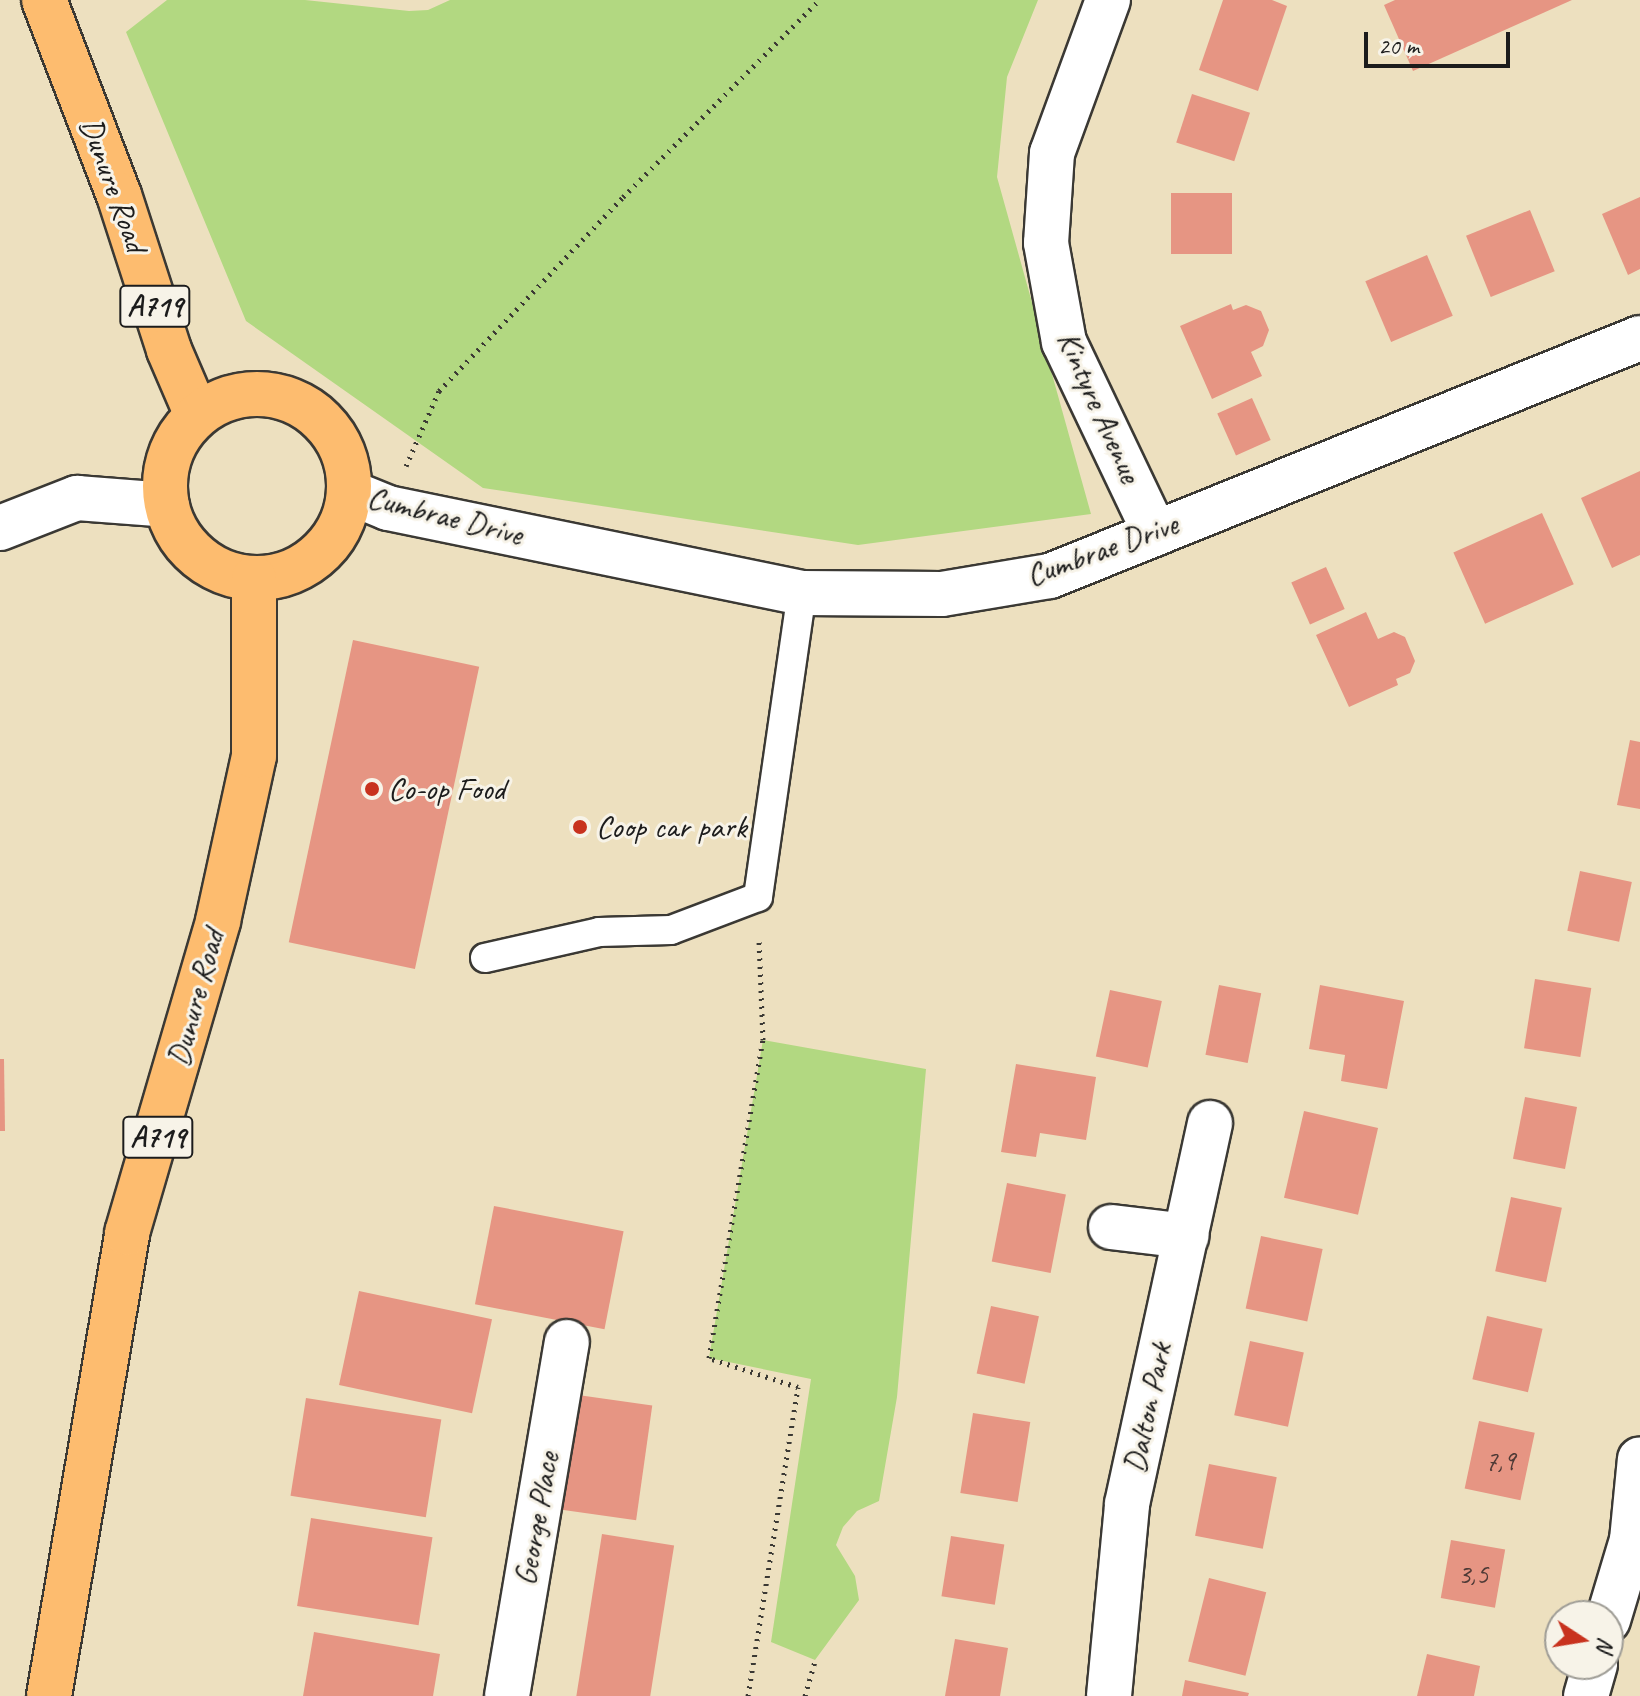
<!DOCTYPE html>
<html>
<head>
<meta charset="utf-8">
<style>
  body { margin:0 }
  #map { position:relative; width:1640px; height:1696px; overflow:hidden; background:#ede0bf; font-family:Caveat,sans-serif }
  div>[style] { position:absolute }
  .green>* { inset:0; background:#b2d881 }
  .building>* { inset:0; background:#e69583; transform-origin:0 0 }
  .path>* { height:5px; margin-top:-2.5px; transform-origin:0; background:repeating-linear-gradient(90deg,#3b3934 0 2px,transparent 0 8px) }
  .roads { filter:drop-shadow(2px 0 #3b3934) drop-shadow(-2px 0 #3b3934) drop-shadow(0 2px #3b3934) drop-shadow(0 -2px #3b3934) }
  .service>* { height:28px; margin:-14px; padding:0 14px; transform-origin:14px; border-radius:14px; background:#fff }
  .minor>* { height:44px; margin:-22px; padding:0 22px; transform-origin:22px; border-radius:22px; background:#fff }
  .primary>* { height:44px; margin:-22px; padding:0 22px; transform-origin:22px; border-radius:22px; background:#fdbc6f }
  .primary>.ring { margin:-22px; padding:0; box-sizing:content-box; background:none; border:44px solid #fdbc6f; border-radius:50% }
  .dots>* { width:22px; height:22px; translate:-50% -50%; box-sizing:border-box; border:4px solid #f7f3e8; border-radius:50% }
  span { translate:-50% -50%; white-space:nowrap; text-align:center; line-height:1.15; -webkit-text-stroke:6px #f7f3e8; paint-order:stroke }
  .number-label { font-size:28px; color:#4e3a36 }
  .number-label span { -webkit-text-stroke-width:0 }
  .shield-label span { padding:2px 6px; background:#f7f3e8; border:2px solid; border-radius:6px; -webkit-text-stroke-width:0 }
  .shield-label { font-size:30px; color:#1c1c1c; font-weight:700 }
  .street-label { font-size:32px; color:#1c1c1c }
  .poi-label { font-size:32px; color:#1c1c1c }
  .left { translate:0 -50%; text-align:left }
  .north { position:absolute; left:1544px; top:1600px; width:80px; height:80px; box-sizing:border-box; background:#f7f3e8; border:2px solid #9f9d96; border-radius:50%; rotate:102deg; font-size:22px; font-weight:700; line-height:32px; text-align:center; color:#1c1c1c }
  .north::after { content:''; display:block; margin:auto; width:28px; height:36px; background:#c8321e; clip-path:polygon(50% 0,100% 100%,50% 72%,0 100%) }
  .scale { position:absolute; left:1364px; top:32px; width:146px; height:36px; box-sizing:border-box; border:4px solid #1c1c1c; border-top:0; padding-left:10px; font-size:24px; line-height:28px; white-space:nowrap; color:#1c1c1c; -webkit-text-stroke:6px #f7f3e8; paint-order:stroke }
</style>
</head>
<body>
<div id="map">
  <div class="green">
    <i style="clip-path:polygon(167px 0,305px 0,409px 11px,428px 10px,450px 0,1038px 0,1007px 77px,997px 177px,1091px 514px,858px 545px,483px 488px,246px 321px,126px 32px)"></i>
    <i style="clip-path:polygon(763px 1040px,926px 1069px,897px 1397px,879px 1501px,857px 1511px,843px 1527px,836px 1545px,855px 1576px,859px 1600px,815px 1660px,771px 1642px,811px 1379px,709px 1358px)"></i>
  </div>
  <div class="building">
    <i style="clip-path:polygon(1223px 0,1272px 0,1287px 6px,1258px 91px,1199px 70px)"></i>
    <i style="clip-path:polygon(1395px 0,1572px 0,1413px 71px,1384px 5px)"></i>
    <i style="left:1192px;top:94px;width:61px;height:51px;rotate:18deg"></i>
    <i style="left:1171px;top:193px;width:61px;height:61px"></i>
    <i style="clip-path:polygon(1640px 197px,1640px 269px,1628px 275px,1602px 214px)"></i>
    <i style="left:1530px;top:210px;width:66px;height:69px;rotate:68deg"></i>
    <i style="left:1427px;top:255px;width:66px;height:67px;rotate:67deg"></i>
    <i style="clip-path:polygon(1231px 304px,1233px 310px,1246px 305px,1261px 311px,1269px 330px,1263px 346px,1251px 352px,1262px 376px,1212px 399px,1180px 326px)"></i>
    <i style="left:1252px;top:398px;width:46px;height:38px;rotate:66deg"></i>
    <i style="clip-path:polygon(1640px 471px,1640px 555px,1612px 568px,1581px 498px)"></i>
    <i style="left:1542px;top:513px;width:78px;height:97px;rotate:66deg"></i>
    <i style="left:1326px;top:567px;width:46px;height:38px;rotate:66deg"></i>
    <i style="clip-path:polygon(1366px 612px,1378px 639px,1394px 632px,1405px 637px,1415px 661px,1410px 673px,1396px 679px,1398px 685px,1349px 707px,1316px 635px)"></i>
    <i style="left:353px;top:640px;width:129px;height:309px;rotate:12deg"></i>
    <i style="clip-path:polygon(1630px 740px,1640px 742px,1640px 809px,1617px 805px)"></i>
    <i style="left:1580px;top:871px;width:53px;height:61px;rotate:12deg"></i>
    <i style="left:1535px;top:979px;width:57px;height:70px;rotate:9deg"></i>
    <i style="left:1219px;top:985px;width:43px;height:71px;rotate:11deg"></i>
    <i style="clip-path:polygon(1320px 985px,1404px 1001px,1387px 1089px,1341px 1081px,1345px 1055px,1309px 1049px)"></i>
    <i style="left:1110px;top:990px;width:53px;height:68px;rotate:12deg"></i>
    <i style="clip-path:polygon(0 1059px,4px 1059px,5px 1131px,0 1131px)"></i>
    <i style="clip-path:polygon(1016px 1064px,1096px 1077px,1086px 1140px,1040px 1133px,1036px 1157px,1001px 1152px)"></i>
    <i style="left:1525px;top:1097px;width:53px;height:63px;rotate:11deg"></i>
    <i style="left:1304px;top:1111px;width:76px;height:89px;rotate:13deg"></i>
    <i style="left:1007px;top:1183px;width:60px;height:80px;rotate:11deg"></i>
    <i style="left:1511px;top:1197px;width:52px;height:76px;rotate:12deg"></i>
    <i style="left:494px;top:1206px;width:132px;height:100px;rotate:11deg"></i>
    <i style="left:1261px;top:1236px;width:63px;height:74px;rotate:12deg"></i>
    <i style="left:359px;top:1291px;width:136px;height:96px;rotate:12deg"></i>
    <i style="left:991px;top:1306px;width:49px;height:69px;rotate:12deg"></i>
    <i style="left:1487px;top:1316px;width:57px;height:65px;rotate:13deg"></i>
    <i style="left:1250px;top:1341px;width:55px;height:76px;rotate:12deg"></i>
    <i style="left:578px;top:1395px;width:75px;height:116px;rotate:8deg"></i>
    <i style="left:306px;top:1398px;width:137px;height:99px;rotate:9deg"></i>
    <i style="left:973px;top:1413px;width:58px;height:81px;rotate:9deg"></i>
    <i style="left:1479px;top:1421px;width:57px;height:69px;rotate:12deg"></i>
    <i style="left:1209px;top:1464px;width:69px;height:73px;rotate:11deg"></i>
    <i style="left:311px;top:1518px;width:123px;height:89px;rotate:9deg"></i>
    <i style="left:602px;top:1534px;width:73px;height:164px;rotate:9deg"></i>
    <i style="left:951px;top:1536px;width:54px;height:61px;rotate:9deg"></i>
    <i style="left:1451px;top:1540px;width:55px;height:59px;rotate:10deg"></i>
    <i style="left:1209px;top:1578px;width:59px;height:86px;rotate:14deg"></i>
    <i style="clip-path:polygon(314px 1632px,440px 1654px,433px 1696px,303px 1696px)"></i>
    <i style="clip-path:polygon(955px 1639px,1008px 1648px,1000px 1696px,945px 1696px)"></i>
    <i style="clip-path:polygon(1427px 1654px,1480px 1666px,1474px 1696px,1417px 1696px)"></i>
    <i style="clip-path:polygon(1185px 1680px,1249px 1693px,1248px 1696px,1182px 1696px)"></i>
  </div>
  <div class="path">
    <i style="left:406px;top:466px;width:82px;rotate:-66.3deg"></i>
    <i style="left:439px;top:391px;width:267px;rotate:-46.5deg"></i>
    <i style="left:623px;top:197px;width:278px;rotate:-45.1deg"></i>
    <i style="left:748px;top:1696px;width:313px;rotate:-80.8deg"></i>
    <i style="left:798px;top:1387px;width:94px;rotate:-162deg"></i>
    <i style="left:709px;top:1358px;width:323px;rotate:-80.4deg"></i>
    <i style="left:763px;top:1040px;width:101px;rotate:-92.3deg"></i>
    <i style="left:805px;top:1696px;width:37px;rotate:-74deg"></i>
  </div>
  <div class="roads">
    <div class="service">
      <i style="left:485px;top:958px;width:117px;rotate:-12.8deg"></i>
      <i style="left:599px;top:932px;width:72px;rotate:-1.6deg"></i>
      <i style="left:671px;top:930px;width:93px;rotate:-20.8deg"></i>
      <i style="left:758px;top:897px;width:307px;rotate:-81.8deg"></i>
    </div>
    <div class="minor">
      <i style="left:1108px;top:0;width:163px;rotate:110.1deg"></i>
      <i style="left:1052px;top:153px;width:90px;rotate:93.8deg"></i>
      <i style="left:1046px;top:243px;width:101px;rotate:79.7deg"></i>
      <i style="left:1064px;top:342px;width:212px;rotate:64.5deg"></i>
      <i style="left:349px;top:492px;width:42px;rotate:22.3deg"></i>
      <i style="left:388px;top:508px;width:423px;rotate:11.6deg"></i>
      <i style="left:802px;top:593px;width:140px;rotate:0.4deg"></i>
      <i style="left:942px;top:594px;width:109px;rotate:-9.5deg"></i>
      <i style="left:1050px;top:576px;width:636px;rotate:-21.97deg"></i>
      <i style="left:0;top:528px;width:83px;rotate:-21.3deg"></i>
      <i style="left:77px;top:498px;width:90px;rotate:4.4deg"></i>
      <i style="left:1111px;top:1227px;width:76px;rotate:6.8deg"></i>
      <i style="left:1608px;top:1620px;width:84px;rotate:-73.3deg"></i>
      <i style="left:1632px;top:1540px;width:81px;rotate:-84.4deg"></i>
      <i style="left:507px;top:1696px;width:359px;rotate:-80.4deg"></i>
      <i style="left:1109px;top:1696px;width:193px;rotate:-84.6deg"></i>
      <i style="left:1127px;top:1504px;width:390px;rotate:-77.7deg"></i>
      <i style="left:1586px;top:1696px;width:33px;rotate:-74deg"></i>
    </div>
    <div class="primary">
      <i style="left:44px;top:0;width:209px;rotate:69deg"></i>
      <i style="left:119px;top:195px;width:163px;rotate:72.1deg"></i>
      <i style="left:169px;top:350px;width:71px;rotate:66.7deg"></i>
      <i class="ring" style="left:165px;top:394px;width:140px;height:140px"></i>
      <i style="left:49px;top:1696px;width:470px;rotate:-80.4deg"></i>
      <i style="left:127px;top:1233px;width:325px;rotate:-73.7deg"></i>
      <i style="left:218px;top:921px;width:169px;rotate:-77.7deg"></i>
      <i style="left:254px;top:756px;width:178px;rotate:-90deg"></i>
    </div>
  </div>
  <div class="dots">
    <i style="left:372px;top:789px;background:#c8321e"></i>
    <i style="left:580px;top:827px;background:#c8321e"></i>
  </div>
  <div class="number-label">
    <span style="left:1500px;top:1461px">7,9</span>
    <span style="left:1473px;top:1574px">3,5</span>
  </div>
  <div class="shield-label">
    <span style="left:155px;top:306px">A719</span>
    <span style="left:158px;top:1137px">A719</span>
  </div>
  <div class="street-label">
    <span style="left:113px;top:185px;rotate:70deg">Dunure Road</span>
    <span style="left:1099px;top:407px;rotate:66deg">Kintyre Avenue</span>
    <span style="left:445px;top:516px;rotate:14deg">Cumbrae Drive</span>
    <span style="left:1102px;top:550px;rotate:-20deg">Cumbrae Drive</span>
    <span style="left:196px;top:998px;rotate:-75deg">Dunure Road</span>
    <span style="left:1148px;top:1408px;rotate:-78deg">Dalton Park</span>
    <span style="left:537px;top:1519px;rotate:-80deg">George Place</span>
  </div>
  <div class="poi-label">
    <span class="left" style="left:388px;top:789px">Co-op Food</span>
    <span class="left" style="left:596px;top:827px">Coop car park</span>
  </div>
  <div class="north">N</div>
  <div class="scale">20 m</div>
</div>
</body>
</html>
